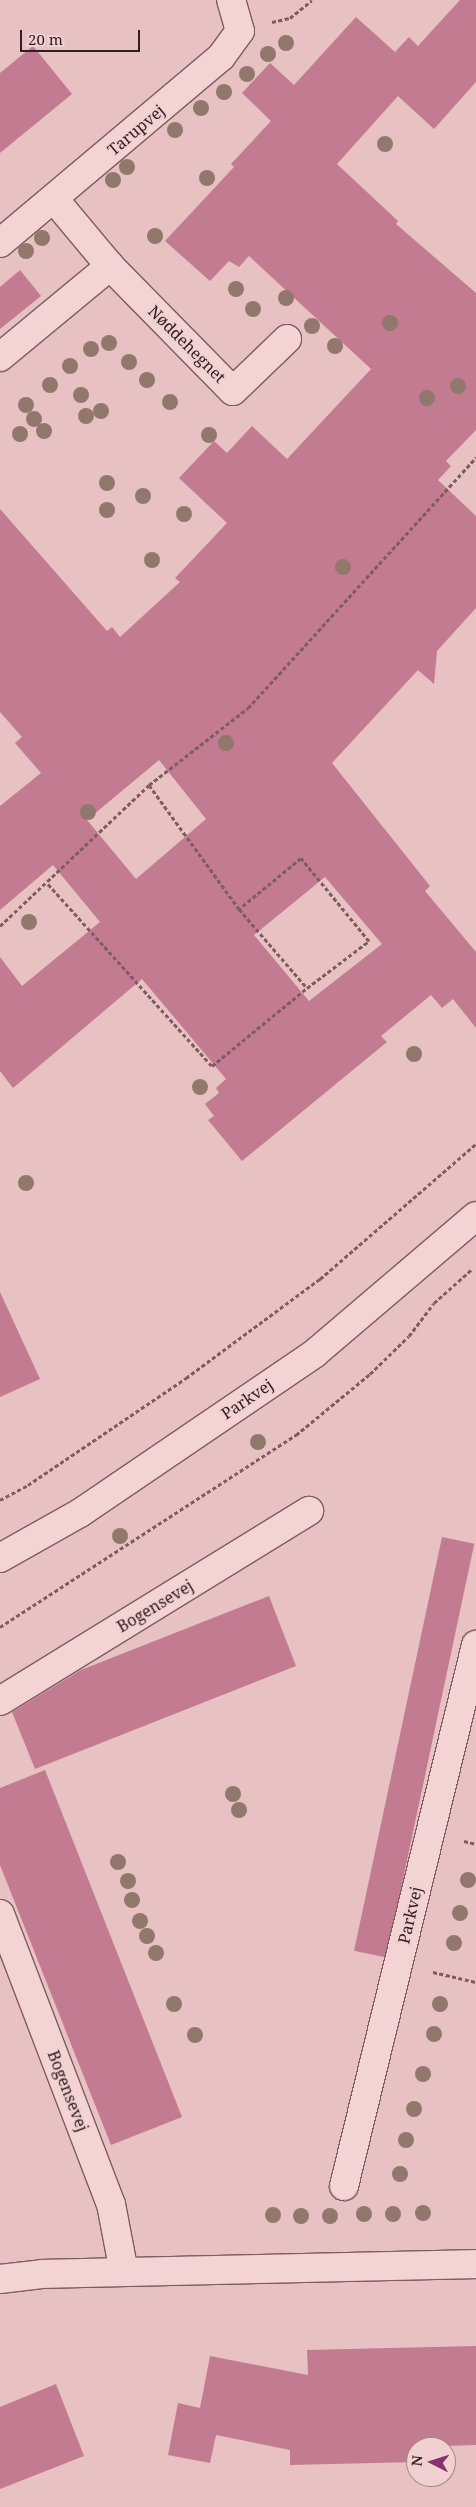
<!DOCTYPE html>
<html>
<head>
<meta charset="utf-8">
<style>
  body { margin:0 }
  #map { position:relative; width:476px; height:2507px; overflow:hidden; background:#e8c1c2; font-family:"Noto Serif",serif }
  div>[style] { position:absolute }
  .building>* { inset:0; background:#c27b90; transform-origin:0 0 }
  .path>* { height:3px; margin-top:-1.5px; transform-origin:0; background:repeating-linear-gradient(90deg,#7f5b62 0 4px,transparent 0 6.5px) }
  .roads { filter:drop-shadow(1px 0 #7f5b62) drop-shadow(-1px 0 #7f5b62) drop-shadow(0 1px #7f5b62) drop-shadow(0 -1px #7f5b62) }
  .minor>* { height:28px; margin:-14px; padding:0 14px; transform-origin:14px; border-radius:14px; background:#f4d3d4 }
  .tertiary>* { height:28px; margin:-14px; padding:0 14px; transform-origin:14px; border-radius:14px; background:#f4d3d4 }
  .trees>* { width:16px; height:16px; margin:-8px; border-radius:50%; background:#92776c }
  span { translate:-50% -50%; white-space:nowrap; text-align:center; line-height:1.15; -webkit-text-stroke:4px #f0d0d0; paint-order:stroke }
  .street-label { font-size:16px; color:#311d22 }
  .north { position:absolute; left:406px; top:2437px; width:50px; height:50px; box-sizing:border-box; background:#f0d0d0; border:1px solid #a4888a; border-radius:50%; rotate:275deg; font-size:14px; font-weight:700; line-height:20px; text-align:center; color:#311d22 }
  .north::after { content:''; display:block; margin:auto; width:18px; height:22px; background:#873270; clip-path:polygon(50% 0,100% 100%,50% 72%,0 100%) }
  .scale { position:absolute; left:20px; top:30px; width:120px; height:22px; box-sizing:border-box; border:2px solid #311d22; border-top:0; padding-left:6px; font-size:15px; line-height:18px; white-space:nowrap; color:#311d22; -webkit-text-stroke:4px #f0d0d0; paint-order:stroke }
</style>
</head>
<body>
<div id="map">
  <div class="building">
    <i style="clip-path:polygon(evenodd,460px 0,476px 0,476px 82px,434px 129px,398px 96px,337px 164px,398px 221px,396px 224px,476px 293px,476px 430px,446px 461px,451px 466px,438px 480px,476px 516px,476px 608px,437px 651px,434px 684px,418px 670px,332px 763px,430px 886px,425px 891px,476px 952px,476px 1028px,453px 999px,442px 1008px,431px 995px,381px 1036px,387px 1042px,242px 1161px,208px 1120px,214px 1116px,205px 1104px,219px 1093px,216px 1088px,226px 1079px,142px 979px,13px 1088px,0 1071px,0 957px,22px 986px,100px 922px,53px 865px,0 910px,0 806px,41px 773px,15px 743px,22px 737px,0 712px,0 509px,107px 631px,112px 627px,120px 637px,180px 582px,175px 578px,227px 523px,179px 478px,214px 441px,227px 453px,252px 426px,287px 459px,371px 369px,249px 256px,239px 267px,229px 261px,210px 281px,165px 241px,234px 167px,231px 164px,271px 121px,242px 93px,270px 63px,294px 85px,356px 17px,395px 52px,409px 37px,418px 46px,460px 0,159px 760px,206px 819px,136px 879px,87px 820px,159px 760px,460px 0,325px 877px,382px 944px,309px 1001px,254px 935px,325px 877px)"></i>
    <i style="clip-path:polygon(33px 46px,72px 94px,0 153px,0 73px)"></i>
    <i style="clip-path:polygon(20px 270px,41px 296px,0 329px,0 287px)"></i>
    <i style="clip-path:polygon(0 1292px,40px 1379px,0 1397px)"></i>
    <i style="left:442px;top:1537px;width:33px;height:423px;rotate:12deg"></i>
    <i style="clip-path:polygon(269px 1596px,296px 1666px,35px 1769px,12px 1712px,81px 1670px)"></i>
    <i style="clip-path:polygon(45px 1770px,182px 2117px,111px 2145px,0 1865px,0 1788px)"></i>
    <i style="clip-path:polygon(476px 2346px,476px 2445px,416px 2447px,416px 2462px,290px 2465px,290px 2450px,216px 2435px,210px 2463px,168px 2455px,178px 2403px,200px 2408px,210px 2356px,308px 2375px,307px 2350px)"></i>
    <i style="clip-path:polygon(56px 2384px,84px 2456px,0 2489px,0 2407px)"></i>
  </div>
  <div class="path">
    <i style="left:272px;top:22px;width:18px;rotate:-13deg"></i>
    <i style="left:290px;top:18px;width:28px;rotate:-39deg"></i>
    <i style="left:149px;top:785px;width:153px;rotate:54deg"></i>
    <i style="left:239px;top:909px;width:104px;rotate:49.3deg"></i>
    <i style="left:307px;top:988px;width:78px;rotate:-37.2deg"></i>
    <i style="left:369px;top:941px;width:107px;rotate:-129.3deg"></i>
    <i style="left:301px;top:858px;width:80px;rotate:140.6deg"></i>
    <i style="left:48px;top:884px;width:245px;rotate:48deg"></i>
    <i style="left:212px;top:1066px;width:123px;rotate:-39.4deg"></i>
    <i style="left:0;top:926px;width:205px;rotate:-43.4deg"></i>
    <i style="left:149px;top:785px;width:125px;rotate:-37.9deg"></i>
    <i style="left:248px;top:708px;width:339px;rotate:-47.7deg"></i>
    <i style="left:0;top:1500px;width:32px;rotate:-28deg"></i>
    <i style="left:28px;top:1485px;width:191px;rotate:-34.1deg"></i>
    <i style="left:186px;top:1378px;width:167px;rotate:-36.5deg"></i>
    <i style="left:320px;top:1279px;width:206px;rotate:-40.9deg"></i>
    <i style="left:0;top:1627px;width:353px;rotate:-33deg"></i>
    <i style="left:296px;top:1435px;width:96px;rotate:-39.5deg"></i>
    <i style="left:370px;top:1374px;width:54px;rotate:-44.3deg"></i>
    <i style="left:409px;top:1336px;width:41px;rotate:-52.9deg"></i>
    <i style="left:434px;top:1303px;width:50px;rotate:-41.7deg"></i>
    <i style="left:464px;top:1841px;width:12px;rotate:14deg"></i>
    <i style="left:433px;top:1972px;width:44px;rotate:13.1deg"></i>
  </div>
  <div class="roads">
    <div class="minor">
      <i style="left:54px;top:199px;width:87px;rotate:50.1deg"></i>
      <i style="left:110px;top:266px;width:175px;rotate:45.5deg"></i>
      <i style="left:233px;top:391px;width:75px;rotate:-43.9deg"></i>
      <i style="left:0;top:243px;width:289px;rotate:-40.1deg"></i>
      <i style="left:221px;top:57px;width:32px;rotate:-54deg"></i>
      <i style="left:240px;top:31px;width:32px;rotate:-106deg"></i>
      <i style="left:0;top:357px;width:143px;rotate:-39.6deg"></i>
      <i style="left:0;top:1701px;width:363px;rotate:-31.6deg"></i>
      <i style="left:0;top:1914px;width:311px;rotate:69.1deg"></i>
      <i style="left:111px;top:2204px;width:69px;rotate:79.2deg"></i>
      <i style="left:344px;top:2186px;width:557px;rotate:-76.29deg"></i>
      <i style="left:0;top:2279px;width:42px;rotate:-6.8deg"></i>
      <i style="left:42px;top:2274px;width:434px;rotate:-1.3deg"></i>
    </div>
    <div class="tertiary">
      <i style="left:0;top:1558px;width:92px;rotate:-29.4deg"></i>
      <i style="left:80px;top:1513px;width:284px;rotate:-34.2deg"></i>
      <i style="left:315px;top:1353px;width:211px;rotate:-40.4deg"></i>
    </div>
  </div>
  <div class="trees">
    <i style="left:286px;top:43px"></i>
    <i style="left:268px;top:54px"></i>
    <i style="left:247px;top:74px"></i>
    <i style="left:224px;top:92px"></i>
    <i style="left:201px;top:108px"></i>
    <i style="left:175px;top:130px"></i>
    <i style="left:385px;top:144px"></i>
    <i style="left:127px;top:167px"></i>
    <i style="left:207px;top:178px"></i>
    <i style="left:113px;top:180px"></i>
    <i style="left:155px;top:236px"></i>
    <i style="left:42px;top:238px"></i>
    <i style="left:26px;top:251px"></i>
    <i style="left:236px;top:289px"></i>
    <i style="left:286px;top:298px"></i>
    <i style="left:253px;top:309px"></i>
    <i style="left:390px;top:323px"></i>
    <i style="left:312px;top:326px"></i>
    <i style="left:109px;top:343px"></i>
    <i style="left:335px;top:346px"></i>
    <i style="left:91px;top:349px"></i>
    <i style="left:129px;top:362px"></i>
    <i style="left:70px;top:366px"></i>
    <i style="left:147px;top:380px"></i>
    <i style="left:50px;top:385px"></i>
    <i style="left:458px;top:386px"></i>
    <i style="left:81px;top:395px"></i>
    <i style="left:427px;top:398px"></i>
    <i style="left:170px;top:402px"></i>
    <i style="left:26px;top:405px"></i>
    <i style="left:101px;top:411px"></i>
    <i style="left:86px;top:416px"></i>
    <i style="left:34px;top:419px"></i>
    <i style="left:44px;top:431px"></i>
    <i style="left:20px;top:434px"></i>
    <i style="left:209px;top:435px"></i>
    <i style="left:107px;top:483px"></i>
    <i style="left:143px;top:496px"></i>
    <i style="left:107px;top:510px"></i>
    <i style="left:184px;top:514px"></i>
    <i style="left:152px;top:560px"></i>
    <i style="left:343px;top:567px"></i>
    <i style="left:226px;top:743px"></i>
    <i style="left:88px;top:812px"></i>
    <i style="left:29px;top:922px"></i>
    <i style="left:414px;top:1054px"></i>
    <i style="left:200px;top:1087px"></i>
    <i style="left:26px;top:1183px"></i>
    <i style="left:258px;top:1442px"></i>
    <i style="left:120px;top:1536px"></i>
    <i style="left:233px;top:1794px"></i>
    <i style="left:239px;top:1810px"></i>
    <i style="left:118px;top:1862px"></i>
    <i style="left:468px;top:1880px"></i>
    <i style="left:128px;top:1881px"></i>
    <i style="left:132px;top:1900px"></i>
    <i style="left:460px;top:1913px"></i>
    <i style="left:140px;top:1921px"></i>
    <i style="left:147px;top:1936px"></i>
    <i style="left:454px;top:1943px"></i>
    <i style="left:156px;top:1953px"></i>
    <i style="left:174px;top:2004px"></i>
    <i style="left:440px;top:2004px"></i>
    <i style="left:434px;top:2034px"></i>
    <i style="left:195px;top:2035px"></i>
    <i style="left:423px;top:2074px"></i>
    <i style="left:414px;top:2109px"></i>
    <i style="left:406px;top:2140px"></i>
    <i style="left:400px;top:2174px"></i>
    <i style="left:423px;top:2213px"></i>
    <i style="left:364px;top:2214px"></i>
    <i style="left:393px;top:2214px"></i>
    <i style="left:273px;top:2215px"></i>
    <i style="left:301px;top:2216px"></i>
    <i style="left:330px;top:2216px"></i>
  </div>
  <div class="street-label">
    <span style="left:136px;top:130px;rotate:-40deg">Tarupvej</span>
    <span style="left:187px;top:344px;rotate:45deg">Nøddehegnet</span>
    <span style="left:247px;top:1399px;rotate:-34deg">Parkvej</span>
    <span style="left:155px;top:1606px;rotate:-31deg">Bogensevej</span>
    <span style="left:410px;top:1915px;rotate:-77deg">Parkvej</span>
    <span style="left:68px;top:2091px;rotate:69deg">Bogensevej</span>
  </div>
  <div class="north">N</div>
  <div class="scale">20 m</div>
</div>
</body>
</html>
